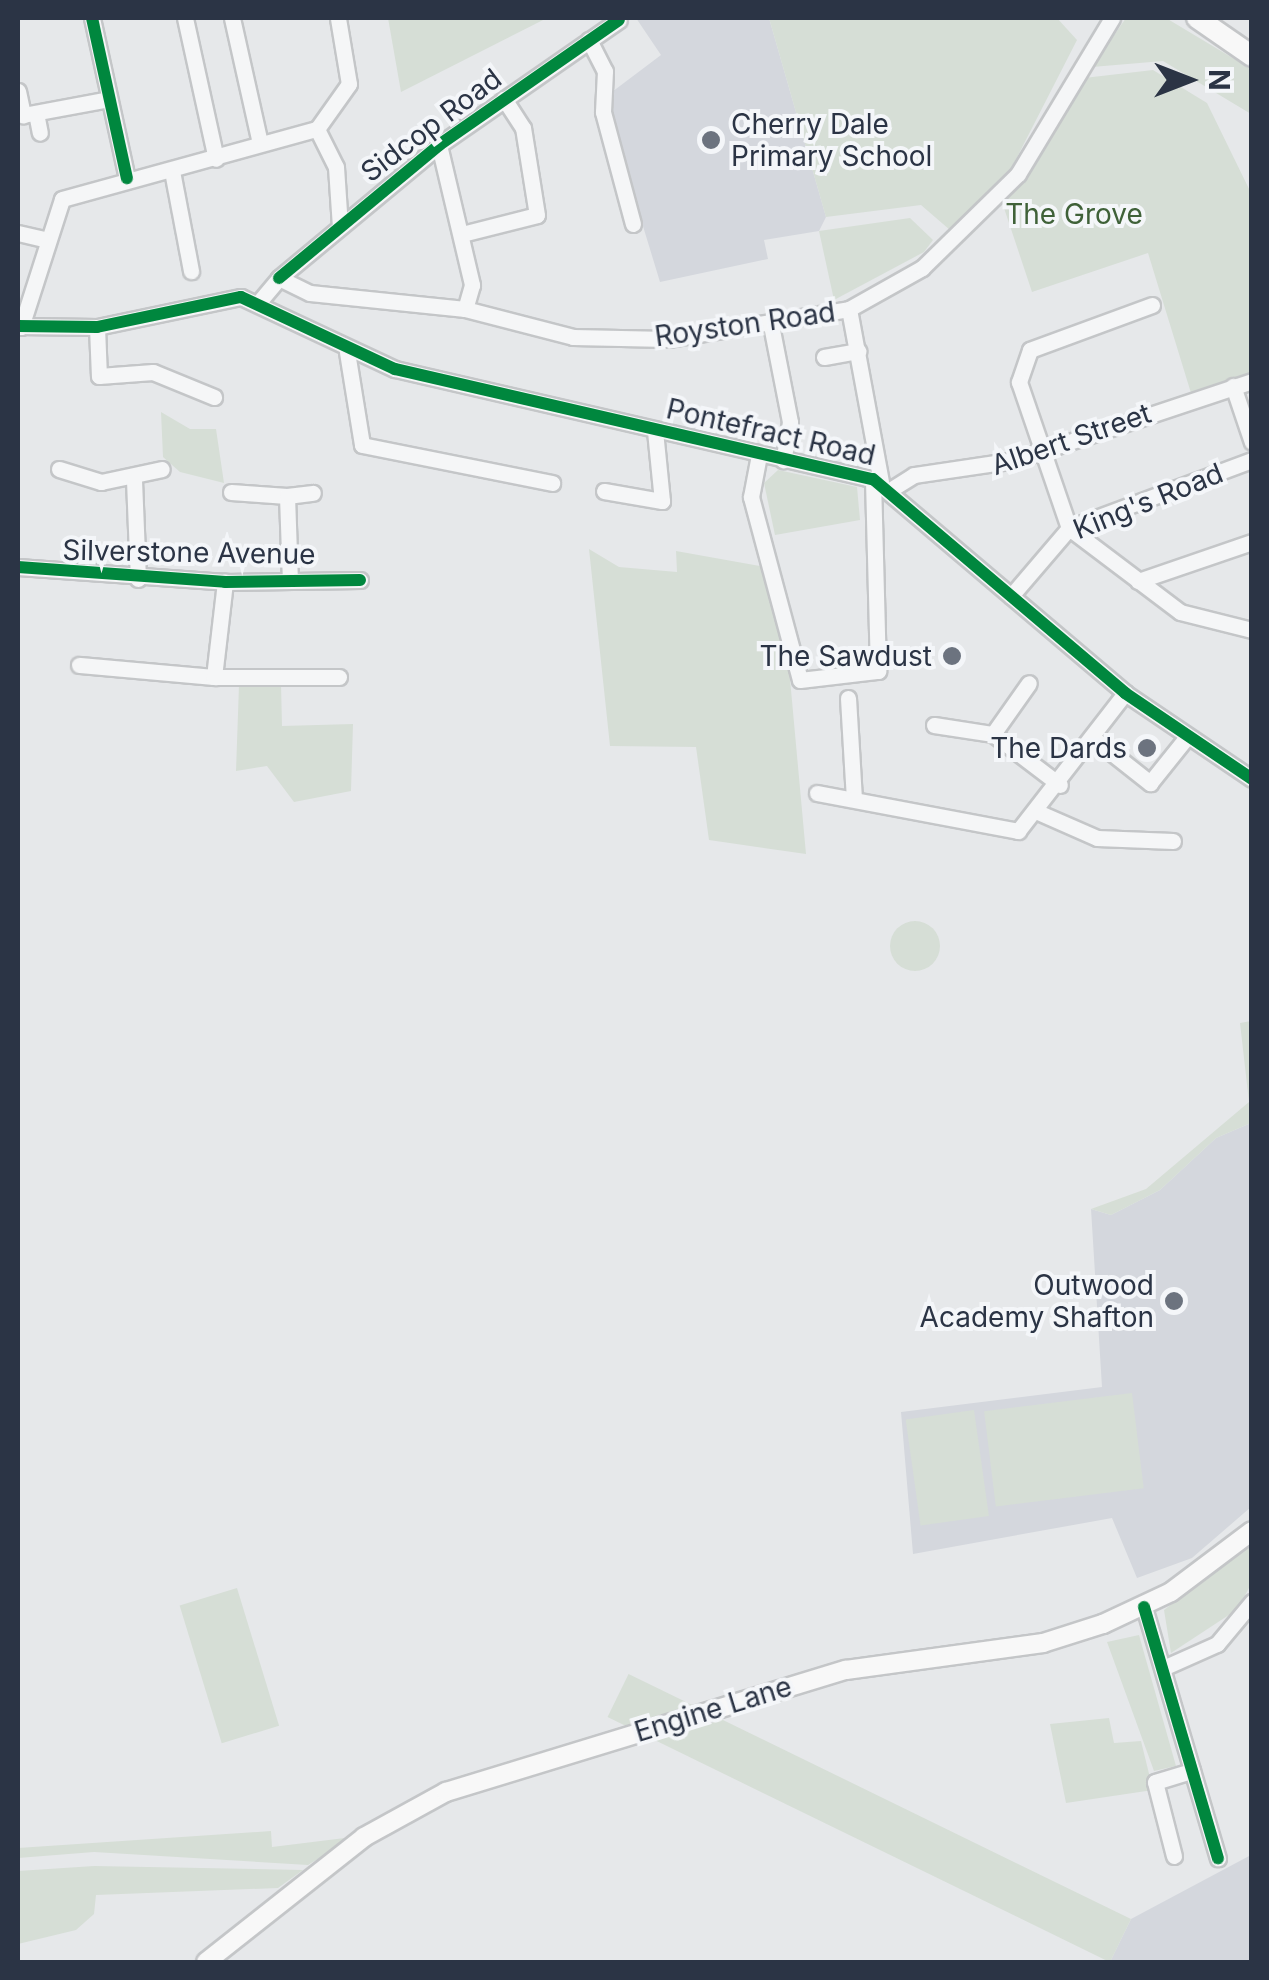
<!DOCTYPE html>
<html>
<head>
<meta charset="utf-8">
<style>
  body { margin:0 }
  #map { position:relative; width:1269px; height:1980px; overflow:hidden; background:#e6e8ea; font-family:Inter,sans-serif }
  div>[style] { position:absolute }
  .built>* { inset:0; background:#d4d7dd }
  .green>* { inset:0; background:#d6ded6; transform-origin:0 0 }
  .round { border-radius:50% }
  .roads { filter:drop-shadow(2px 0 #c4c6c8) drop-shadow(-2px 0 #c4c6c8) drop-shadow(0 2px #c4c6c8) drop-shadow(0 -2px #c4c6c8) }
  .minor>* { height:15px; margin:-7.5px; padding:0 7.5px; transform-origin:7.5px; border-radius:7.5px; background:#f5f6f7 }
  .major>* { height:18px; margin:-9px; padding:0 9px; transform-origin:9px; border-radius:9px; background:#f8f8f8 }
  .highway>* { height:20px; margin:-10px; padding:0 10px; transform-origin:10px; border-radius:10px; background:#f8f8f8 }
  .cycleway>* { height:12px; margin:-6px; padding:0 6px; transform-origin:6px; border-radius:6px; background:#00873e }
  .dots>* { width:28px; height:28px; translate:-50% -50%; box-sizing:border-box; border:5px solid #f4f6f9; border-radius:50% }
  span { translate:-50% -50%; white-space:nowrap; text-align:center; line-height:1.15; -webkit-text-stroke:8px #f4f6f9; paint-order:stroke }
  .poi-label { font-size:28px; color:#2b3445 }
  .left { translate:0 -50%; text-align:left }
  .right { translate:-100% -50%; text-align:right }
  .street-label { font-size:28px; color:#2b3445 }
  .park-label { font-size:28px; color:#3f6138 }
  .frame { position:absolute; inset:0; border:20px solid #2b3445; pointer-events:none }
  .north { position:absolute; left:1139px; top:30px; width:100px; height:100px; -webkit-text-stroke:8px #f4f6f9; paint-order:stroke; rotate:90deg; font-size:28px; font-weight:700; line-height:40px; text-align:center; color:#2b3445 }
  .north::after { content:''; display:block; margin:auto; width:35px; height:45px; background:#2b3445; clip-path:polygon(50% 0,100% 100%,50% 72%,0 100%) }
</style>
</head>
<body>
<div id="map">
  <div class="built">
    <i style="clip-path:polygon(636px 18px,769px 18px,826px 217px,819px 231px,764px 240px,768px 259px,660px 282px,604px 98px,661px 55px)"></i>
    <i style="clip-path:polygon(1251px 1123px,1251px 1507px,1192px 1558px,1137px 1578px,1112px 1518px,913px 1554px,901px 1412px,1102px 1387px,1091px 1209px,1111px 1215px,1160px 1190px,1216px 1138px)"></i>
    <i style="clip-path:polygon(1251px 1855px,1251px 1962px,1110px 1962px,1131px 1919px)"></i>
  </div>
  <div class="green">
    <i style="clip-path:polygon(388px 18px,547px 18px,401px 92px)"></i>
    <i style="clip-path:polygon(769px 18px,1057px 18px,1077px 40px,1011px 169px,950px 230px,921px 205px,826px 217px)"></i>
    <i style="clip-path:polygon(1126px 18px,1166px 18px,1251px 69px,1251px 114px,1163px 61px,1092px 67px)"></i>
    <i style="clip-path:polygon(1153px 70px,1207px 103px,1251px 193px,1251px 375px,1191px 393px,1148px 253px,1032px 292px,1003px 205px,1084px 78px)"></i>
    <i style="clip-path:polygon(910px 218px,933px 240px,924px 252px,834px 300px,819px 231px)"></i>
    <i style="clip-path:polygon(161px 412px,190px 429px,216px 429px,224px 483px,180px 472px,163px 457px)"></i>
    <i style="clip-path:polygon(778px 470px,857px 487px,860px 520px,775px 535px,764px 483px)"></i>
    <i style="clip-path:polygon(589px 549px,619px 567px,677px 572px,676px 551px,766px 567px,786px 635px,806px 854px,709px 840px,696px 747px,610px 746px)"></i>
    <i style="clip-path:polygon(281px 684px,282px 726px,353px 724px,351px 791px,294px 802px,267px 766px,236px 771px,239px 685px)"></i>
    <i class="round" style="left:890px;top:921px;width:50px;height:50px"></i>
    <i style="clip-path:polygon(1251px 1021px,1251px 1123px,1216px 1138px,1160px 1190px,1111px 1215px,1091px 1209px,1146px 1189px,1249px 1102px,1240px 1023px)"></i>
    <i style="left:1132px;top:1393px;width:96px;height:149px;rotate:83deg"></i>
    <i style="left:974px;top:1410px;width:107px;height:69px;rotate:82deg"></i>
    <i style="clip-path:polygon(1251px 1543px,1251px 1584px,1238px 1609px,1171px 1653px,1164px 1610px)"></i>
    <i style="left:237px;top:1588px;width:144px;height:60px;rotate:73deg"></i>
    <i style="clip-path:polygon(1139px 1635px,1176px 1766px,1154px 1771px,1107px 1642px)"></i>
    <i style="clip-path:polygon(1109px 1718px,1114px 1743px,1141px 1741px,1153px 1790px,1066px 1803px,1050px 1724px)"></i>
    <i style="clip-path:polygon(271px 1831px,272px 1847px,353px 1837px,308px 1865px,94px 1852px,18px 1858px,18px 1848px)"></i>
    <i style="clip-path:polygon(94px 1866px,303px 1870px,278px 1888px,96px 1895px,94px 1914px,76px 1930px,18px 1944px,18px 1871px)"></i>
    <i style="left:1131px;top:1919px;width:48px;height:559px;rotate:116deg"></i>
  </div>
  <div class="roads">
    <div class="minor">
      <i style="left:92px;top:18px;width:164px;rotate:77.7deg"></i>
      <i style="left:185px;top:18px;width:144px;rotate:77.6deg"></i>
      <i style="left:232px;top:18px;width:128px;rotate:77.4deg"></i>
      <i style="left:589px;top:40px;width:35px;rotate:63deg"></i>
      <i style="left:605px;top:71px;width:41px;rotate:92.8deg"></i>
      <i style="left:603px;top:112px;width:116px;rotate:75deg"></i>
      <i style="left:18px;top:91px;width:25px;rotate:78deg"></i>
      <i style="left:23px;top:115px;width:87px;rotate:-10.5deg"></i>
      <i style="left:36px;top:113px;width:20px;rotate:79deg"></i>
      <i style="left:317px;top:129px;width:55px;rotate:-54.6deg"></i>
      <i style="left:349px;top:84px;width:67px;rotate:-99.5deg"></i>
      <i style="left:317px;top:129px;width:42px;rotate:63.4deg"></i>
      <i style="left:336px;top:167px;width:60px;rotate:86.2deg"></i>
      <i style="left:439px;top:145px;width:144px;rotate:76.7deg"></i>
      <i style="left:472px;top:285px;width:25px;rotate:106deg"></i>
      <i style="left:172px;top:171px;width:102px;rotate:79.2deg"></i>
      <i style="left:18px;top:233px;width:27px;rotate:13deg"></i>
      <i style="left:462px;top:234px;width:77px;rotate:-14.2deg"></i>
      <i style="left:537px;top:215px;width:88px;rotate:-99.1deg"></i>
      <i style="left:523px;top:128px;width:35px;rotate:-123deg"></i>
      <i style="left:279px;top:278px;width:208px;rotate:-39.7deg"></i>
      <i style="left:439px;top:145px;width:219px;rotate:-34.8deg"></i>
      <i style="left:259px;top:302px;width:31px;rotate:-50deg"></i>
      <i style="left:279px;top:278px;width:34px;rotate:26deg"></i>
      <i style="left:310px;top:293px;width:156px;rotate:5.9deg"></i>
      <i style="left:465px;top:309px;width:112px;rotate:14.5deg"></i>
      <i style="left:573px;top:337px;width:95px;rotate:1.2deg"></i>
      <i style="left:668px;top:339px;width:183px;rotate:-9.4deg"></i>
      <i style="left:849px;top:309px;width:84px;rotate:-29.3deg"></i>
      <i style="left:922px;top:268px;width:134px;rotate:-44.4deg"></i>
      <i style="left:1018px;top:174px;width:182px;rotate:-58.9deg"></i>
      <i style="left:1152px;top:305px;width:130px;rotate:159.8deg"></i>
      <i style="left:1030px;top:350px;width:34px;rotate:109deg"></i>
      <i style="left:1019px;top:382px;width:154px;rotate:71.1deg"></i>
      <i style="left:1069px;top:528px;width:139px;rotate:37.1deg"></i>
      <i style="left:1180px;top:612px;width:74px;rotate:14deg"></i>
      <i style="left:849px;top:309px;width:176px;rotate:79.5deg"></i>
      <i style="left:771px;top:325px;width:99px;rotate:78.9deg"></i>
      <i style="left:790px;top:422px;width:39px;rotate:100deg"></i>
      <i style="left:18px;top:326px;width:79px;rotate:0.7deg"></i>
      <i style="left:97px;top:327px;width:147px;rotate:-11.8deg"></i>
      <i style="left:241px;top:297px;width:170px;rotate:25.1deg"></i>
      <i style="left:395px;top:369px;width:490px;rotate:13deg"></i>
      <i style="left:873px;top:479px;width:331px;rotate:40.3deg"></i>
      <i style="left:1125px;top:693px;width:153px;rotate:34.1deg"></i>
      <i style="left:21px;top:327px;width:134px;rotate:-72.2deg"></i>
      <i style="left:62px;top:199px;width:264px;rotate:-15.4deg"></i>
      <i style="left:97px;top:327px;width:49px;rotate:87.7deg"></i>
      <i style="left:99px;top:376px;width:54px;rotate:-4.2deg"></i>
      <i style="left:153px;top:372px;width:66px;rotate:22.3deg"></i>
      <i style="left:347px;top:352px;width:94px;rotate:80.8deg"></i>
      <i style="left:362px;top:445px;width:194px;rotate:11.3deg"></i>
      <i style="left:824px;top:357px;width:35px;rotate:-10deg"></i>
      <i style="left:1233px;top:386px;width:59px;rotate:71.3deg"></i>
      <i style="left:759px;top:455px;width:43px;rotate:100.8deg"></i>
      <i style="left:751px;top:497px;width:189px;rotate:75deg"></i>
      <i style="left:800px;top:680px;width:79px;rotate:-6.6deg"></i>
      <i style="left:878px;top:671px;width:192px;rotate:-91.5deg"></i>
      <i style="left:59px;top:469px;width:44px;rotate:17.2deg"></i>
      <i style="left:101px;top:482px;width:62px;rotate:-12deg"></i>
      <i style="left:134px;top:480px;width:99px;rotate:87.7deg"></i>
      <i style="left:890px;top:490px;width:28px;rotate:-32deg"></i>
      <i style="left:914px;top:475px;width:102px;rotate:-8.4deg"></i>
      <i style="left:1015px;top:460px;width:250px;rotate:-18.4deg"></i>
      <i style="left:604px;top:491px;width:59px;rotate:9.8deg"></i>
      <i style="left:662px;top:501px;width:70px;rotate:-95.7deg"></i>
      <i style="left:231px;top:492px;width:56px;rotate:4.1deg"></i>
      <i style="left:287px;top:496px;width:84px;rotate:88deg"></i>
      <i style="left:287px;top:496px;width:26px;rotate:-7deg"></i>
      <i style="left:18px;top:567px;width:208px;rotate:4.1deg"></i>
      <i style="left:225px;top:582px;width:135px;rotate:-0.8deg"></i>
      <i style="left:1138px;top:581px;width:120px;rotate:-18.9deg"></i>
      <i style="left:1011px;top:596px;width:89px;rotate:-49.5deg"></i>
      <i style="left:1069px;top:528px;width:195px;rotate:-20.4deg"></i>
      <i style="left:79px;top:665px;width:136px;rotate:5.1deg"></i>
      <i style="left:214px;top:677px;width:96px;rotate:-83.4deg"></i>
      <i style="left:214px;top:677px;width:125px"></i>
      <i style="left:848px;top:698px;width:100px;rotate:86.6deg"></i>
      <i style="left:934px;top:725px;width:60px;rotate:8.7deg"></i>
      <i style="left:993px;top:734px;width:84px;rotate:37.3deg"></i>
      <i style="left:993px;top:734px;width:62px;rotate:-54.8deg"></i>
      <i style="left:1093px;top:738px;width:73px;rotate:38.3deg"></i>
      <i style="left:1150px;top:783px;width:58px;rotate:-51.3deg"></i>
      <i style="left:817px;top:793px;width:205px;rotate:10.7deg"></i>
      <i style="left:1018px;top:831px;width:175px;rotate:-52.2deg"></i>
      <i style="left:1040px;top:813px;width:62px;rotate:23.7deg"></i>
      <i style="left:1097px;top:838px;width:76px;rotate:2.3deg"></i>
      <i style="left:1144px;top:1607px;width:262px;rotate:73.6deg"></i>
      <i style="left:1163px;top:1668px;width:59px;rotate:-24deg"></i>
      <i style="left:1217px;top:1644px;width:55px;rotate:-50.2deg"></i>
      <i style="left:1174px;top:1856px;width:76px;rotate:-104.4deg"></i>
      <i style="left:1155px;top:1782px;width:39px;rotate:-17deg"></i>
    </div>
    <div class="major">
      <i style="left:206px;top:1962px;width:201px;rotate:-38.3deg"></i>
      <i style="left:364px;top:1837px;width:94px;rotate:-28.8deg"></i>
      <i style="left:446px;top:1792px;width:418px;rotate:-17deg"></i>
      <i style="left:846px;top:1670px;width:199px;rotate:-7.8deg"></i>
      <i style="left:1043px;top:1643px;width:63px;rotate:-17.6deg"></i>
      <i style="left:1103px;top:1624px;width:75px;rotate:-25.2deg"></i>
      <i style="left:1171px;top:1592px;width:101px;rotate:-37deg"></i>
    </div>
    <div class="highway">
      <i style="left:1197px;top:18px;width:67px;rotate:34.6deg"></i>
    </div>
  </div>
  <div class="cycleway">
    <i style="left:92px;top:18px;width:164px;rotate:77.7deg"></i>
    <i style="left:279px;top:278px;width:208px;rotate:-39.7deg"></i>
    <i style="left:439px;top:145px;width:219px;rotate:-34.8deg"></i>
    <i style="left:18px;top:326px;width:79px;rotate:0.7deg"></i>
    <i style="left:97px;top:327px;width:147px;rotate:-11.8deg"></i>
    <i style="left:241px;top:297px;width:170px;rotate:25.1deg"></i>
    <i style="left:395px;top:369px;width:490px;rotate:13deg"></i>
    <i style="left:873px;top:479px;width:331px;rotate:40.3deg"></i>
    <i style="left:1125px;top:693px;width:153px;rotate:34.1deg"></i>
    <i style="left:18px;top:567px;width:208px;rotate:4.1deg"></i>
    <i style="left:225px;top:582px;width:135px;rotate:-0.8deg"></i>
    <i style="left:1144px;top:1607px;width:262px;rotate:73.6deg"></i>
  </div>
  <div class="dots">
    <i style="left:711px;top:140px;background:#6c737f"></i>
    <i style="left:952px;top:656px;background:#6c737f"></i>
    <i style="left:1147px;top:748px;background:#6c737f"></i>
    <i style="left:1174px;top:1301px;background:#6c737f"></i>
  </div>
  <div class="poi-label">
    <span class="left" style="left:731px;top:140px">Cherry Dale<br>Primary School</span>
    <span class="right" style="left:932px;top:656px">The Sawdust</span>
    <span class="right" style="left:1127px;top:748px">The Dards</span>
    <span class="right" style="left:1154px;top:1301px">Outwood<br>Academy Shafton</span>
  </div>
  <div class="street-label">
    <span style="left:431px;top:125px;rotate:-37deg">Sidcop Road</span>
    <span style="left:745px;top:324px;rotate:-8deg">Royston Road</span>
    <span style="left:771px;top:432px;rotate:13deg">Pontefract Road</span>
    <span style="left:1071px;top:439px;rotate:-19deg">Albert Street</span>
    <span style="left:1148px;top:501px;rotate:-22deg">King's Road</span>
    <span style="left:189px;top:552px;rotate:1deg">Silverstone Avenue</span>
    <span style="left:713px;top:1709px;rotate:-17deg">Engine Lane</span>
  </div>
  <div class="park-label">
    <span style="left:1074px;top:214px">The Grove</span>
  </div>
  <div class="frame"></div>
  <div class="north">N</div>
</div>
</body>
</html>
